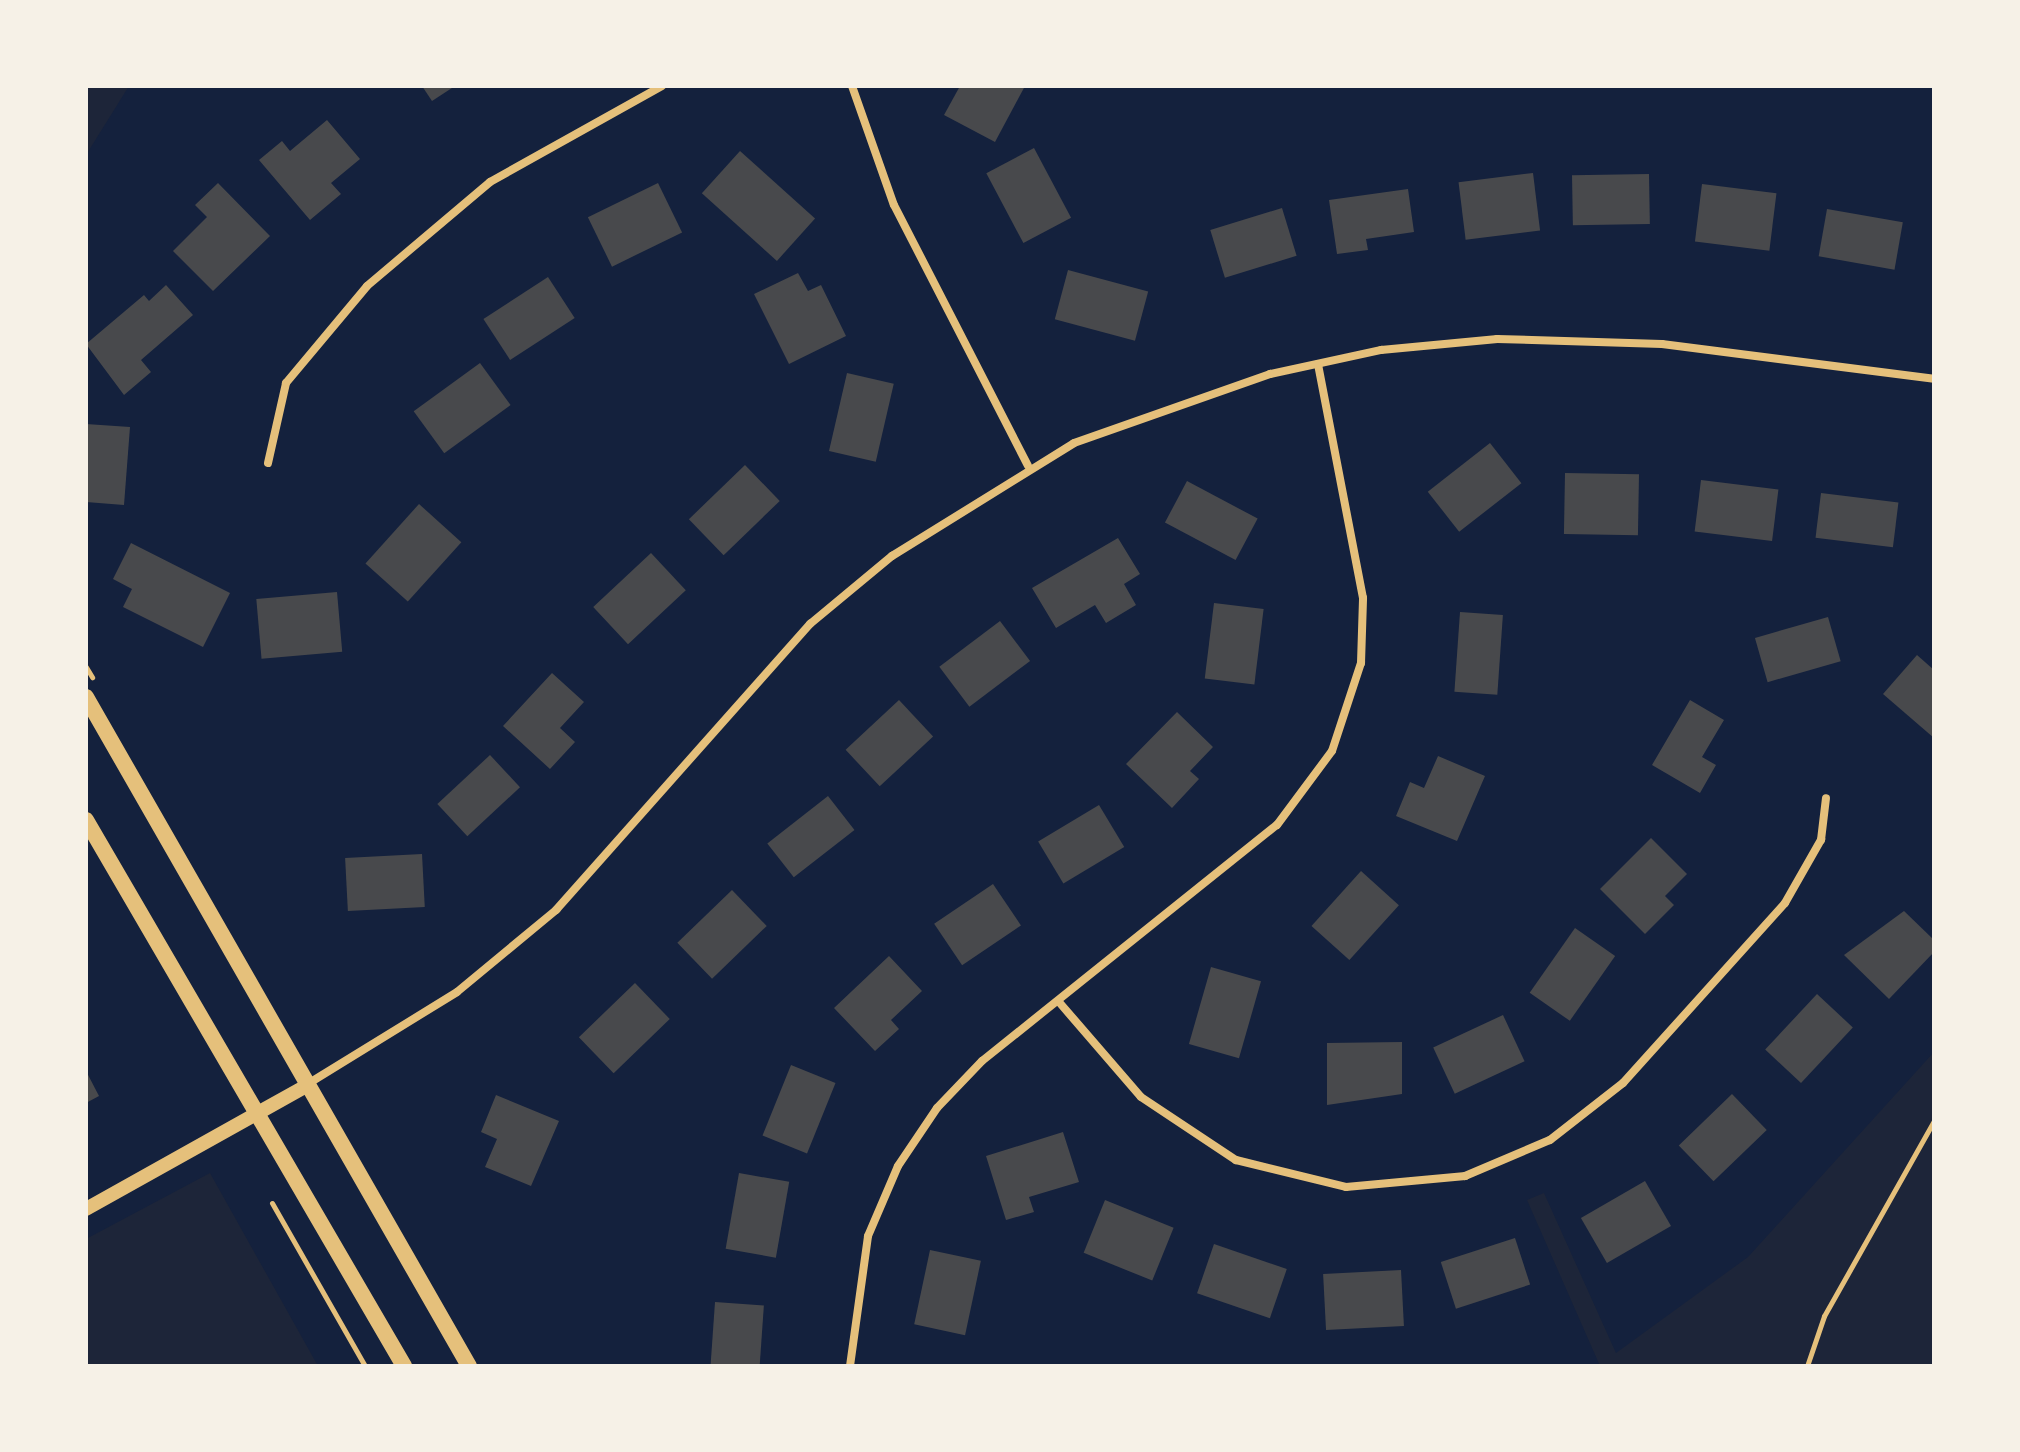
<!DOCTYPE html>
<html>
<head>
<meta charset="utf-8">
<style>
  body { margin:0 }
  #map { position:relative; width:2020px; height:1452px; overflow:hidden; background:#14213d; font-family:"Space Grotesk",sans-serif }
  div>[style] { position:absolute }
  .green>* { inset:0; background:#1d2539 }
  .building>* { inset:0; background:#48494c; transform-origin:0 0 }
  .path>* { height:5px; margin:-2.5px; padding:0 2.5px; transform-origin:2.5px; border-radius:2.5px; background:#e5c07b }
  .minor>* { height:8px; margin:-4px; padding:0 4px; transform-origin:4px; border-radius:4px; background:#e5c07b }
  .tertiary>* { height:14px; margin:-7px; padding:0 7px; transform-origin:7px; border-radius:7px; background:#e5c07b }
  .secondary>* { height:16px; margin:-8px; padding:0 8px; transform-origin:8px; border-radius:8px; background:#e5c07b }
  span { translate:-50% -50%; white-space:nowrap; text-align:center; line-height:1.15; -webkit-text-stroke:6px #f6f1e7; paint-order:stroke }
  .frame { position:absolute; inset:0; border:88px solid #f6f1e7; pointer-events:none }
</style>
</head>
<body>
<div id="map">
  <div class="green">
    <i style="clip-path:polygon(86px 86px,129px 86px,86px 155px)"></i>
    <i style="clip-path:polygon(1934px 1052px,1934px 1366px,1600px 1366px,1527px 1200px,1544px 1193px,1616px 1353px,1748px 1257px)"></i>
    <i style="clip-path:polygon(210px 1173px,318px 1366px,86px 1366px,86px 1239px)"></i>
  </div>
  <div class="building">
    <i style="clip-path:polygon(422px 86px,455px 86px,432px 101px)"></i>
    <i style="clip-path:polygon(960px 86px,1025px 86px,995px 142px,944px 115px)"></i>
    <i style="clip-path:polygon(327px 120px,360px 159px,331px 183px,341px 194px,310px 220px,259px 160px,282px 141px,290px 151px)"></i>
    <i style="left:1034px;top:148px;width:79px;height:54px;rotate:62deg"></i>
    <i style="left:740px;top:151px;width:101px;height:57px;rotate:42deg"></i>
    <i style="left:1533px;top:173px;width:58px;height:75px;rotate:83deg"></i>
    <i style="left:1649px;top:174px;width:50px;height:77px;rotate:89deg"></i>
    <i style="clip-path:polygon(218px 183px,270px 236px,213px 291px,173px 251px,207px 217px,195px 205px)"></i>
    <i style="left:658px;top:183px;width:55px;height:78px;rotate:64deg"></i>
    <i style="left:1702px;top:184px;width:75px;height:58px;rotate:7deg"></i>
    <i style="clip-path:polygon(1408px 189px,1414px 232px,1366px 239px,1368px 250px,1337px 254px,1329px 200px)"></i>
    <i style="left:1282px;top:208px;width:50px;height:75px;rotate:73deg"></i>
    <i style="left:1827px;top:209px;width:77px;height:48px;rotate:10deg"></i>
    <i style="left:1068px;top:270px;width:83px;height:51px;rotate:15deg"></i>
    <i style="clip-path:polygon(798px 273px,808px 291px,821px 285px,846px 336px,789px 364px,754px 294px)"></i>
    <i style="left:548px;top:277px;width:49px;height:77px;rotate:57deg"></i>
    <i style="clip-path:polygon(166px 285px,193px 315px,141px 360px,151px 372px,124px 395px,86px 344px,144px 295px,149px 301px)"></i>
    <i style="left:480px;top:363px;width:52px;height:82px;rotate:54deg"></i>
    <i style="left:847px;top:373px;width:48px;height:80px;rotate:13deg"></i>
    <i style="clip-path:polygon(86px 424px,130px 427px,124px 505px,86px 502px)"></i>
    <i style="left:1490px;top:443px;width:51px;height:79px;rotate:52deg"></i>
    <i style="left:745px;top:465px;width:50px;height:78px;rotate:46deg"></i>
    <i style="left:1565px;top:473px;width:74px;height:61px;rotate:1deg"></i>
    <i style="left:1701px;top:480px;width:78px;height:52px;rotate:7deg"></i>
    <i style="left:1187px;top:481px;width:80px;height:47px;rotate:28deg"></i>
    <i style="left:1821px;top:493px;width:78px;height:45px;rotate:7deg"></i>
    <i style="left:419px;top:504px;width:57px;height:80px;rotate:42deg"></i>
    <i style="clip-path:polygon(1118px 538px,1140px 574px,1124px 584px,1136px 605px,1106px 623px,1095px 605px,1056px 628px,1032px 588px)"></i>
    <i style="clip-path:polygon(131px 543px,230px 593px,203px 647px,123px 607px,132px 589px,113px 579px)"></i>
    <i style="left:651px;top:553px;width:51px;height:79px;rotate:47deg"></i>
    <i style="left:337px;top:592px;width:60px;height:81px;rotate:85deg"></i>
    <i style="left:1214px;top:603px;width:50px;height:76px;rotate:7deg"></i>
    <i style="left:1460px;top:612px;width:43px;height:80px;rotate:4deg"></i>
    <i style="left:1828px;top:617px;width:46px;height:76px;rotate:74deg"></i>
    <i style="left:1000px;top:621px;width:50px;height:76px;rotate:53deg"></i>
    <i style="clip-path:polygon(1917px 655px,1934px 670px,1934px 738px,1883px 694px)"></i>
    <i style="clip-path:polygon(552px 673px,584px 702px,560px 728px,575px 742px,550px 769px,503px 726px)"></i>
    <i style="left:899px;top:700px;width:50px;height:73px;rotate:47deg"></i>
    <i style="clip-path:polygon(1690px 700px,1724px 720px,1702px 757px,1716px 765px,1700px 793px,1652px 765px)"></i>
    <i style="clip-path:polygon(1177px 712px,1213px 747px,1190px 771px,1199px 779px,1172px 808px,1126px 764px)"></i>
    <i style="left:490px;top:755px;width:44px;height:72px;rotate:47deg"></i>
    <i style="clip-path:polygon(1438px 756px,1485px 776px,1457px 841px,1396px 816px,1410px 782px,1424px 788px)"></i>
    <i style="left:828px;top:796px;width:43px;height:77px;rotate:52deg"></i>
    <i style="left:1099px;top:805px;width:49px;height:71px;rotate:59deg"></i>
    <i style="clip-path:polygon(1651px 838px,1687px 874px,1665px 896px,1674px 905px,1645px 934px,1600px 889px)"></i>
    <i style="left:422px;top:854px;width:53px;height:77px;rotate:87deg"></i>
    <i style="left:1361px;top:871px;width:51px;height:74px;rotate:42deg"></i>
    <i style="left:993px;top:884px;width:50px;height:71px;rotate:56deg"></i>
    <i style="left:732px;top:890px;width:50px;height:76px;rotate:46deg"></i>
    <i style="clip-path:polygon(1904px 911px,1934px 940px,1934px 952px,1889px 999px,1844px 955px)"></i>
    <i style="left:1575px;top:928px;width:49px;height:79px;rotate:35deg"></i>
    <i style="clip-path:polygon(889px 956px,922px 991px,891px 1020px,899px 1029px,875px 1051px,834px 1008px)"></i>
    <i style="left:1211px;top:967px;width:52px;height:80px;rotate:16deg"></i>
    <i style="left:635px;top:983px;width:50px;height:78px;rotate:46deg"></i>
    <i style="left:1817px;top:994px;width:49px;height:76px;rotate:43deg"></i>
    <i style="left:1503px;top:1015px;width:51px;height:77px;rotate:65deg"></i>
    <i style="clip-path:polygon(1402px 1042px,1402px 1094px,1327px 1105px,1327px 1043px)"></i>
    <i style="left:791px;top:1065px;width:48px;height:76px;rotate:22deg"></i>
    <i style="clip-path:polygon(86px 1071px,99px 1096px,86px 1103px)"></i>
    <i style="left:1732px;top:1094px;width:50px;height:74px;rotate:46deg"></i>
    <i style="clip-path:polygon(496px 1095px,559px 1121px,531px 1186px,485px 1167px,497px 1139px,481px 1132px)"></i>
    <i style="clip-path:polygon(1063px 1132px,1079px 1182px,1029px 1197px,1034px 1212px,1006px 1220px,986px 1156px)"></i>
    <i style="left:739px;top:1173px;width:51px;height:77px;rotate:10deg"></i>
    <i style="left:1645px;top:1181px;width:52px;height:74px;rotate:60deg"></i>
    <i style="left:1105px;top:1200px;width:74px;height:57px;rotate:22deg"></i>
    <i style="left:1515px;top:1238px;width:49px;height:78px;rotate:72deg"></i>
    <i style="left:1214px;top:1244px;width:77px;height:52px;rotate:19deg"></i>
    <i style="left:930px;top:1250px;width:52px;height:76px;rotate:12deg"></i>
    <i style="left:1401px;top:1270px;width:56px;height:78px;rotate:87deg"></i>
    <i style="left:715px;top:1302px;width:49px;height:64px;rotate:4deg"></i>
  </div>
  <div class="path">
    <i style="left:86px;top:667px;width:12px;rotate:59deg"></i>
    <i style="left:272px;top:1203px;width:188px;rotate:60.3deg"></i>
    <i style="left:1807px;top:1366px;width:53px;rotate:-71.2deg"></i>
    <i style="left:1824px;top:1316px;width:224px;rotate:-60.6deg"></i>
  </div>
  <div class="minor">
    <i style="left:852px;top:86px;width:126px;rotate:70.6deg"></i>
    <i style="left:894px;top:205px;width:293px;rotate:62.8deg"></i>
    <i style="left:268px;top:463px;width:82px;rotate:-77.3deg"></i>
    <i style="left:286px;top:383px;width:126px;rotate:-50.1deg"></i>
    <i style="left:367px;top:286px;width:161px;rotate:-40.2deg"></i>
    <i style="left:490px;top:182px;width:197px;rotate:-29.2deg"></i>
    <i style="left:1059px;top:1002px;width:125px;rotate:49.2deg"></i>
    <i style="left:1141px;top:1097px;width:114px;rotate:33.6deg"></i>
    <i style="left:1236px;top:1160px;width:113px;rotate:13.8deg"></i>
    <i style="left:1346px;top:1187px;width:120px;rotate:-5.3deg"></i>
    <i style="left:1465px;top:1176px;width:92px;rotate:-23deg"></i>
    <i style="left:1550px;top:1140px;width:93px;rotate:-38deg"></i>
    <i style="left:1623px;top:1083px;width:242px;rotate:-48deg"></i>
    <i style="left:1785px;top:903px;width:73px;rotate:-60.3deg"></i>
    <i style="left:1821px;top:840px;width:42px;rotate:-83.2deg"></i>
    <i style="left:306px;top:1085px;width:177px;rotate:-31.6deg"></i>
    <i style="left:457px;top:992px;width:129px;rotate:-39.6deg"></i>
    <i style="left:556px;top:910px;width:383px;rotate:-48.4deg"></i>
    <i style="left:810px;top:624px;width:107px;rotate:-39.7deg"></i>
    <i style="left:892px;top:556px;width:214px;rotate:-31.8deg"></i>
    <i style="left:1074px;top:443px;width:208px;rotate:-19.4deg"></i>
    <i style="left:1270px;top:374px;width:114px;rotate:-12.2deg"></i>
    <i style="left:1381px;top:350px;width:117px;rotate:-5.4deg"></i>
    <i style="left:1497px;top:339px;width:165px;rotate:1.7deg"></i>
    <i style="left:1662px;top:344px;width:274px;rotate:7.3deg"></i>
    <i style="left:850px;top:1366px;width:131px;rotate:-82.1deg"></i>
    <i style="left:868px;top:1236px;width:76px;rotate:-66.8deg"></i>
    <i style="left:898px;top:1166px;width:70px;rotate:-56.1deg"></i>
    <i style="left:937px;top:1108px;width:65px;rotate:-46.2deg"></i>
    <i style="left:982px;top:1061px;width:378px;rotate:-38.7deg"></i>
    <i style="left:1277px;top:825px;width:92px;rotate:-53.4deg"></i>
    <i style="left:1332px;top:751px;width:93px;rotate:-71.8deg"></i>
    <i style="left:1361px;top:663px;width:65px;rotate:-88.2deg"></i>
    <i style="left:1363px;top:598px;width:238px;rotate:-100.9deg"></i>
  </div>
  <div class="tertiary">
    <i style="left:86px;top:1209px;width:252px;rotate:-29.2deg"></i>
  </div>
  <div class="secondary">
    <i style="left:86px;top:697px;width:771px;rotate:60.21deg"></i>
    <i style="left:86px;top:820px;width:632px;rotate:59.78deg"></i>
  </div>
  <div class="frame"></div>
</div>
</body>
</html>
